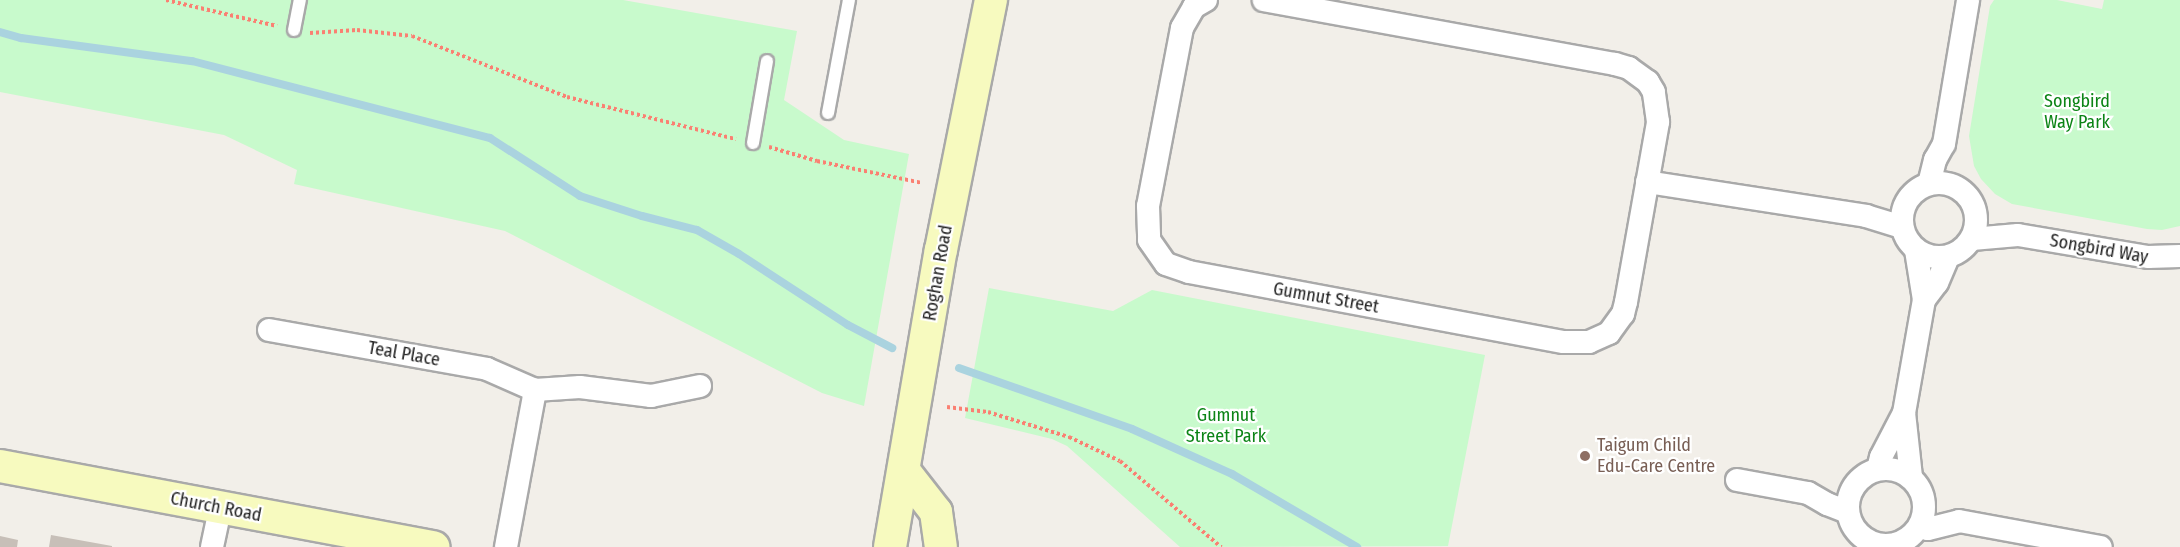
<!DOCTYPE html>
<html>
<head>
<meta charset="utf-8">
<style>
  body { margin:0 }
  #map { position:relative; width:2180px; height:547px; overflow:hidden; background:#f2efe9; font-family:"Fira Sans Condensed",sans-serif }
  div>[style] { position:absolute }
  .park>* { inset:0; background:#c8facc }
  .stream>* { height:8px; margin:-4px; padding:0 4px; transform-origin:4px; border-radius:4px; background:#aad3df }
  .building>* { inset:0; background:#c7bfb8 }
  .path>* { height:4px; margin-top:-2px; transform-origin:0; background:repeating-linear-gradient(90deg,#fa8072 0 3px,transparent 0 6px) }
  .roads { filter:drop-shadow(2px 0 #a9a9a9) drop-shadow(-2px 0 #a9a9a9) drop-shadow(0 2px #a9a9a9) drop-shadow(0 -2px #a9a9a9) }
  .lane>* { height:12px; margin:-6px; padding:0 6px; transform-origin:6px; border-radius:6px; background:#fff }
  .street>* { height:22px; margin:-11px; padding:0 11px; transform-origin:11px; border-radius:11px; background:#fff }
  .street>.ring { margin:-11px; padding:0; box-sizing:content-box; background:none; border:22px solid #fff; border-radius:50% }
  .secondary>* { height:32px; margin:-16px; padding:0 16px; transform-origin:16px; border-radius:16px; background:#f7fabf }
  .dots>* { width:16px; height:16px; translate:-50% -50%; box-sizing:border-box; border:3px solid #fff; border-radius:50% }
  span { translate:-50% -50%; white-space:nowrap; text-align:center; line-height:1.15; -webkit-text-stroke:4.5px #fff; paint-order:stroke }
  .park-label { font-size:18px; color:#0c8416 }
  .street-label { font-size:18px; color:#222 }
  .education-label { font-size:18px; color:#785e54 }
  .left { translate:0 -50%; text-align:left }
</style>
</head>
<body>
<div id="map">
  <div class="park">
    <i style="clip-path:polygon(0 0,623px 0,797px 31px,784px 100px,844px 140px,909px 154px,864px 406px,822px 393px,505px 231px,294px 184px,297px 170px,224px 135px,0 92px)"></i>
    <i style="clip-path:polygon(1994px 0,2057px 0,2102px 9px,2104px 0,2180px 0,2180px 226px,2162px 230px,2147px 229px,2012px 204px,1995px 194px,1981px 179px,1974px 166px,1969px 136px,1990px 6px)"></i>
    <i style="clip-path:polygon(989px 288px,1113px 311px,1152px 290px,1485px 355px,1448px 546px,1180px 547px,1067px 446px,1052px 439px,965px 418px)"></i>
  </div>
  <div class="stream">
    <i style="left:0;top:32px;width:22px;rotate:16deg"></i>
    <i style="left:21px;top:38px;width:173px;rotate:7.7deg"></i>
    <i style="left:192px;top:61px;width:308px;rotate:14.5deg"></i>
    <i style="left:490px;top:138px;width:107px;rotate:32.8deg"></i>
    <i style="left:580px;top:196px;width:65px;rotate:17.9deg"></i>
    <i style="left:642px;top:216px;width:57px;rotate:14.3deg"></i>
    <i style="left:697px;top:230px;width:48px;rotate:29.7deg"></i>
    <i style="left:739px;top:254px;width:130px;rotate:33.1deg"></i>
    <i style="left:848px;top:325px;width:50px;rotate:27.6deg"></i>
    <i style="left:959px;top:368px;width:183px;rotate:19.4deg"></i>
    <i style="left:1132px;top:429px;width:110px;rotate:24.2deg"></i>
    <i style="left:1232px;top:474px;width:145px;rotate:30.3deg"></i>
  </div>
  <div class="building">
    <i style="clip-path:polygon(51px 535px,112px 546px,112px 547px,49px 547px)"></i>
    <i style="clip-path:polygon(0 536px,18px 540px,17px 547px,0 547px)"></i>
  </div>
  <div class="path">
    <i style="left:166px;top:0;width:114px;rotate:13.2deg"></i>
    <i style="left:310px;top:33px;width:47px;rotate:-3.7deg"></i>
    <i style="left:357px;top:30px;width:55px;rotate:6.2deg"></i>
    <i style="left:412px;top:36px;width:167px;rotate:21.5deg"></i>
    <i style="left:567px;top:97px;width:174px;rotate:14deg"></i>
    <i style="left:769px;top:147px;width:50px;rotate:16.3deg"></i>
    <i style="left:817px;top:161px;width:107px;rotate:11.8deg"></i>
    <i style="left:947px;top:407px;width:41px;rotate:7deg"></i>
    <i style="left:988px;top:412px;width:85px;rotate:17.2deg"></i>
    <i style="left:1069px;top:437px;width:56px;rotate:25.2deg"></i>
    <i style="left:1120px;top:461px;width:133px;rotate:40.4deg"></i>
  </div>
  <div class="roads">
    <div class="lane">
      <i style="left:294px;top:30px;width:31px;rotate:-79deg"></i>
      <i style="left:828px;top:113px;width:115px;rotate:-79.5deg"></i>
      <i style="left:753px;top:143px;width:83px;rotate:-80.3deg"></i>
    </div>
    <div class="street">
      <i style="left:1206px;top:0;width:14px;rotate:150deg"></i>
      <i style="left:1194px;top:7px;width:24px;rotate:120deg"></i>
      <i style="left:1182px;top:28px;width:181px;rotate:100.8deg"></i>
      <i style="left:1148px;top:206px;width:34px;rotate:88deg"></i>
      <i style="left:1149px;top:240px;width:29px;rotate:55deg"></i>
      <i style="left:1166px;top:264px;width:24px;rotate:19deg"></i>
      <i style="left:1189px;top:272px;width:381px;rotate:10.6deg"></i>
      <i style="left:1564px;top:342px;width:25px"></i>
      <i style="left:1589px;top:342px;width:22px;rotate:-24deg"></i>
      <i style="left:1609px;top:333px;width:24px;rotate:-54deg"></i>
      <i style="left:1623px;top:314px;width:12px;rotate:-76deg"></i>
      <i style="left:1626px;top:302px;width:183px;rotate:-79.9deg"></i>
      <i style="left:1658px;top:122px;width:30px;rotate:-98deg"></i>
      <i style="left:1654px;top:92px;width:12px;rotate:-121deg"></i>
      <i style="left:1648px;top:82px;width:24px;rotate:-144deg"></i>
      <i style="left:1629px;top:68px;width:15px;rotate:-164deg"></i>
      <i style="left:1615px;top:64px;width:357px;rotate:-169.7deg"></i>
      <i style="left:1647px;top:182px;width:222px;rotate:8.8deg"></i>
      <i style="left:1866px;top:216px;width:38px;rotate:17deg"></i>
      <i class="ring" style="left:1902px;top:183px;width:52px;height:52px"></i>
      <i style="left:1929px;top:184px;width:25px;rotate:-76deg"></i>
      <i style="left:1935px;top:160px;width:18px;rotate:-61deg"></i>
      <i style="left:1944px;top:144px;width:146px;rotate:-80.5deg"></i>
      <i style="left:1972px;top:239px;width:46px;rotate:-5deg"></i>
      <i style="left:2018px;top:235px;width:132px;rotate:9.6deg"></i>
      <i style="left:2148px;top:257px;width:32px;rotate:-2deg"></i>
      <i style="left:1924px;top:300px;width:21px;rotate:-53deg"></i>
      <i style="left:1937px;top:283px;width:28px;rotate:-67deg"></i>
      <i style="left:269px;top:330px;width:221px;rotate:10.1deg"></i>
      <i style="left:487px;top:369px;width:52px;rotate:23.6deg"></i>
      <i style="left:535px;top:390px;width:45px;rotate:-3.8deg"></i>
      <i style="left:580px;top:387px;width:72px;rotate:7.2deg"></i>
      <i style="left:651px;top:396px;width:50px;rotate:-11.5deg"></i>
      <i class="ring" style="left:1848px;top:469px;width:54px;height:54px"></i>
      <i style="left:1878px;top:469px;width:12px;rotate:-76deg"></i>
      <i style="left:1881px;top:457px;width:50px;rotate:-62.4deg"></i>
      <i style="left:1911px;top:477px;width:64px;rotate:-96.2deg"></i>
      <i style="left:1904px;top:413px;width:115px;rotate:-80deg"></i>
      <i style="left:1924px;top:300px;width:51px;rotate:-99.1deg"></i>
      <i style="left:1737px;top:480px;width:72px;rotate:10.4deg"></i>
      <i style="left:1808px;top:493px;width:22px;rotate:30deg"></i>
      <i style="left:1827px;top:504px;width:22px;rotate:21deg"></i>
      <i style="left:1919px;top:527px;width:9px;rotate:13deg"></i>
      <i style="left:1928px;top:529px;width:32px;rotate:-14deg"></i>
      <i style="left:1959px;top:521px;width:144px;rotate:10.4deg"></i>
      <i style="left:212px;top:547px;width:40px;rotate:-78deg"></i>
      <i style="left:506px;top:547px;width:160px;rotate:-79.5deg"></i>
    </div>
    <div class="secondary">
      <i style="left:0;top:466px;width:441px;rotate:10.6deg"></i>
      <i style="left:904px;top:471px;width:52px;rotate:52deg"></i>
      <i style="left:936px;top:512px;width:35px;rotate:82deg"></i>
      <i style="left:890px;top:547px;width:301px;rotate:-80.3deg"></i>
      <i style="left:941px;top:250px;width:255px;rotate:-78.7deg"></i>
    </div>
  </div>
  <div class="dots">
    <i style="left:1585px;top:456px;background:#8d6e63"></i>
  </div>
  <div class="park-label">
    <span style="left:2077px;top:112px">Songbird<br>Way Park</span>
    <span style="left:1226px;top:426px">Gumnut<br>Street Park</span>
  </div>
  <div class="street-label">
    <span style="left:2099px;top:249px;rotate:10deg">Songbird Way</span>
    <span style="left:938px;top:273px;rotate:-80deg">Roghan Road</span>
    <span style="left:1326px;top:298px;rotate:10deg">Gumnut Street</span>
    <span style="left:404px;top:354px;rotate:10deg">Teal Place</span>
    <span style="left:216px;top:507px;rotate:11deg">Church Road</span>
  </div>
  <div class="education-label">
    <span class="left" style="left:1597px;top:456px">Taigum Child<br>Edu-Care Centre</span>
  </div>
</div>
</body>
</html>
